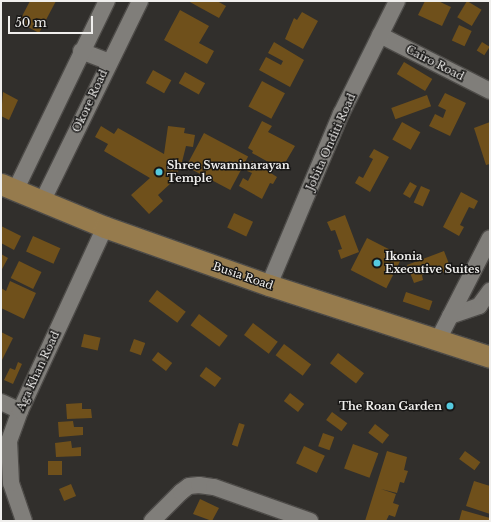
<!DOCTYPE html>
<html>
<head>
<meta charset="utf-8">
<style>
  body { margin:0 }
  #map { position:relative; width:491px; height:522px; overflow:hidden; background:#312f2c; font-family:"Libre Baskerville",serif }
  div>[style] { position:absolute }
  .building>* { inset:0; background:#6f501b; transform-origin:0 0 }
  .roads { filter:drop-shadow(1px 0 #4d4b48) drop-shadow(-1px 0 #4d4b48) drop-shadow(0 1px #4d4b48) drop-shadow(0 -1px #4d4b48) }
  .minor>* { height:16px; margin:-8px; padding:0 8px; transform-origin:8px; border-radius:8px; background:#807e7a }
  .major>* { height:21px; margin:-10.5px; padding:0 10.5px; transform-origin:10.5px; border-radius:10.5px; background:#967b4d }
  .dots>* { width:11px; height:11px; translate:-50% -50%; box-sizing:border-box; border:2px solid #181716; border-radius:50% }
  span { translate:-50% -50%; white-space:nowrap; text-align:center; line-height:1.15; -webkit-text-stroke:3px #181716; paint-order:stroke }
  .street-label { font-size:11px; color:#f0efed }
  .poi-label { font-size:11px; color:#f0efed; font-weight:700 }
  .left { translate:0 -50%; text-align:left }
  .right { translate:-100% -50%; text-align:right }
  .frame { position:absolute; inset:0; border:2px solid #f0efed; pointer-events:none }
  .scale { position:absolute; left:8px; top:16px; width:85px; height:18px; box-sizing:border-box; border:2px solid #f0efed; border-top:0; padding-left:5px; font-size:12px; line-height:14px; white-space:nowrap; color:#f0efed; -webkit-text-stroke:3px #181716; paint-order:stroke }
</style>
</head>
<body>
<div id="map">
  <div class="building">
    <i style="clip-path:polygon(30px 1px,56px 1px,39px 33px,19px 22px)"></i>
    <i style="clip-path:polygon(188px 1px,217px 1px,226px 6px,219px 18px)"></i>
    <i style="clip-path:polygon(425px 1px,438px 1px,451px 7px,442px 26px,418px 15px)"></i>
    <i style="left:467px;top:1px;width:17px;height:19px;rotate:31deg"></i>
    <i style="clip-path:polygon(180px 10px,209px 26px,199px 43px,214px 51px,207px 64px,164px 40px)"></i>
    <i style="clip-path:polygon(302px 12px,318px 21px,303px 49px,285px 39px,294px 18px,297px 20px)"></i>
    <i style="left:459px;top:25px;width:14px;height:17px;rotate:25deg"></i>
    <i style="clip-path:polygon(274px 42px,304px 60px,290px 87px,259px 70px,266px 57px,281px 65px,283px 61px,268px 53px)"></i>
    <i style="left:482px;top:42px;width:9px;height:10px;rotate:32deg"></i>
    <i style="left:404px;top:62px;width:33px;height:14px;rotate:31deg"></i>
    <i style="left:153px;top:70px;width:21px;height:15px;rotate:29deg"></i>
    <i style="left:185px;top:72px;width:23px;height:13px;rotate:29deg"></i>
    <i style="left:262px;top:81px;width:26px;height:29px;rotate:28deg"></i>
    <i style="clip-path:polygon(3px 92px,18px 100px,9px 120px,1px 116px)"></i>
    <i style="clip-path:polygon(445px 93px,466px 103px,450px 136px,429px 126px,435px 114px,443px 118px,446px 110px,438px 106px)"></i>
    <i style="left:427px;top:95px;width:12px;height:38px;rotate:70deg"></i>
    <i style="clip-path:polygon(262px 121px,272px 126px,268px 132px,295px 146px,285px 163px,282px 162px,279px 168px,252px 153px,253px 151px,248px 148px)"></i>
    <i style="left:402px;top:122px;width:21px;height:20px;rotate:29deg"></i>
    <i style="clip-path:polygon(490px 122px,490px 164px,486px 165px,474px 128px)"></i>
    <i style="clip-path:polygon(101px 126px,114px 134px,118px 128px,164px 154px,168px 126px,185px 128px,184px 133px,195px 135px,193px 147px,186px 146px,181px 166px,171px 183px,158px 195px,163px 201px,149px 214px,131px 195px,150px 178px,104px 151px,108px 144px,95px 137px)"></i>
    <i style="left:204px;top:133px;width:50px;height:38px;rotate:28deg"></i>
    <i style="clip-path:polygon(374px 149px,389px 157px,370px 192px,355px 183px,359px 176px,363px 178px,373px 159px,369px 157px)"></i>
    <i style="clip-path:polygon(252px 161px,277px 177px,273px 184px,270px 183px,262px 199px,239px 186px,243px 178px,248px 181px,252px 173px,247px 171px)"></i>
    <i style="left:410px;top:182px;width:8px;height:14px;rotate:30deg"></i>
    <i style="left:421px;top:186px;width:10px;height:18px;rotate:24deg"></i>
    <i style="clip-path:polygon(461px 192px,478px 201px,474px 209px,469px 207px,460px 225px,464px 227px,459px 236px,443px 227px)"></i>
    <i style="left:234px;top:213px;width:21px;height:16px;rotate:25deg"></i>
    <i style="clip-path:polygon(345px 215px,359px 252px,341px 259px,338px 250px,342px 249px,335px 230px,331px 231px,327px 222px)"></i>
    <i style="clip-path:polygon(1px 226px,21px 236px,14px 250px,1px 243px)"></i>
    <i style="left:33px;top:236px;width:30px;height:17px;rotate:24deg"></i>
    <i style="left:367px;top:238px;width:40px;height:36px;rotate:27deg"></i>
    <i style="clip-path:polygon(444px 251px,451px 269px,442px 273px,440px 268px,422px 275px,423px 280px,414px 283px,407px 265px)"></i>
    <i style="clip-path:polygon(1px 254px,8px 258px,1px 271px)"></i>
    <i style="left:19px;top:261px;width:25px;height:19px;rotate:26deg"></i>
    <i style="clip-path:polygon(10px 281px,36px 293px,24px 319px,1px 308px,1px 288px,6px 291px)"></i>
    <i style="left:157px;top:290px;width:36px;height:14px;rotate:37deg"></i>
    <i style="left:406px;top:292px;width:28px;height:10px;rotate:19deg"></i>
    <i style="left:199px;top:314px;width:36px;height:14px;rotate:37deg"></i>
    <i style="left:253px;top:323px;width:31px;height:15px;rotate:37deg"></i>
    <i style="clip-path:polygon(1px 332px,13px 338px,1px 362px)"></i>
    <i style="left:84px;top:334px;width:17px;height:13px;rotate:13deg"></i>
    <i style="left:134px;top:339px;width:12px;height:13px;rotate:20deg"></i>
    <i style="left:284px;top:344px;width:34px;height:14px;rotate:37deg"></i>
    <i style="left:158px;top:352px;width:18px;height:10px;rotate:38deg"></i>
    <i style="left:338px;top:353px;width:33px;height:13px;rotate:38deg"></i>
    <i style="clip-path:polygon(18px 362px,22px 364px,13px 384px,4px 380px,10px 368px,15px 370px)"></i>
    <i style="left:206px;top:367px;width:19px;height:11px;rotate:36deg"></i>
    <i style="left:290px;top:393px;width:18px;height:10px;rotate:38deg"></i>
    <i style="clip-path:polygon(82px 403px,82px 409px,91px 409px,92px 418px,67px 419px,66px 404px)"></i>
    <i style="left:332px;top:412px;width:19px;height:10px;rotate:36deg"></i>
    <i style="clip-path:polygon(73px 421px,74px 427px,83px 427px,83px 435px,59px 437px,58px 422px)"></i>
    <i style="left:239px;top:423px;width:6px;height:23px;rotate:18deg"></i>
    <i style="left:375px;top:424px;width:18px;height:11px;rotate:38deg"></i>
    <i style="left:323px;top:433px;width:12px;height:14px;rotate:20deg"></i>
    <i style="clip-path:polygon(71px 441px,72px 448px,81px 447px,81px 456px,56px 457px,55px 443px)"></i>
    <i style="left:353px;top:444px;width:27px;height:26px;rotate:20deg"></i>
    <i style="left:304px;top:446px;width:23px;height:19px;rotate:25deg"></i>
    <i style="clip-path:polygon(387px 451px,407px 457px,404px 470px,408px 471px,404px 483px,400px 482px,397px 493px,381px 489px,396px 494px,393px 503px,399px 505px,395px 517px,389px 515px,386px 521px,365px 521px)"></i>
    <i style="left:465px;top:451px;width:19px;height:10px;rotate:36deg"></i>
    <i style="left:48px;top:461px;width:14px;height:14px"></i>
    <i style="clip-path:polygon(474px 481px,490px 486px,490px 514px,466px 506px)"></i>
    <i style="left:71px;top:484px;width:13px;height:13px;rotate:67deg"></i>
    <i style="clip-path:polygon(200px 499px,219px 508px,212px 521px,193px 514px)"></i>
    <i style="clip-path:polygon(462px 510px,490px 518px,490px 521px,459px 521px)"></i>
  </div>
  <div class="roads">
    <div class="minor">
      <i style="left:380px;top:35px;width:123px;rotate:27deg"></i>
      <i style="left:81px;top:51px;width:30px;rotate:21deg"></i>
      <i style="left:15px;top:191px;width:211px;rotate:-64.2deg"></i>
      <i style="left:42px;top:202px;width:224px;rotate:-64deg"></i>
      <i style="left:269px;top:285px;width:186px;rotate:-67.2deg"></i>
      <i style="left:341px;top:114px;width:126px;rotate:-63.6deg"></i>
      <i style="left:450px;top:316px;width:31px;rotate:-19deg"></i>
      <i style="left:479px;top:306px;width:19px;rotate:-54deg"></i>
      <i style="left:438px;top:340px;width:114px;rotate:-63deg"></i>
      <i style="left:1px;top:402px;width:21px;rotate:25deg"></i>
      <i style="left:24px;top:521px;width:40px;rotate:-108.9deg"></i>
      <i style="left:11px;top:483px;width:42px;rotate:-92.7deg"></i>
      <i style="left:9px;top:441px;width:32px;rotate:-70deg"></i>
      <i style="left:20px;top:411px;width:203px;rotate:-65.2deg"></i>
      <i style="left:152px;top:521px;width:41px;rotate:-45deg"></i>
      <i style="left:181px;top:492px;width:10px;rotate:-37deg"></i>
      <i style="left:189px;top:486px;width:10px;rotate:-6deg"></i>
      <i style="left:199px;top:485px;width:15px;rotate:8deg"></i>
      <i style="left:214px;top:487px;width:102px;rotate:19.5deg"></i>
    </div>
    <div class="major">
      <i style="left:1px;top:184px;width:113px;rotate:22.5deg"></i>
      <i style="left:105px;top:227px;width:174px;rotate:19.5deg"></i>
      <i style="left:269px;top:285px;width:232px;rotate:18deg"></i>
    </div>
  </div>
  <div class="dots">
    <i style="left:159px;top:172px;background:#55cadf"></i>
    <i style="left:377px;top:263px;background:#55cadf"></i>
    <i style="left:450px;top:406px;background:#55cadf"></i>
  </div>
  <div class="street-label">
    <span style="left:435px;top:63px;rotate:27deg">Cairo Road</span>
    <span style="left:90px;top:101px;rotate:-65deg">Okore Road</span>
    <span style="left:331px;top:142px;rotate:-66deg">Jobita Onditi Road</span>
    <span style="left:243px;top:276px;rotate:19deg">Busia Road</span>
    <span style="left:38px;top:371px;rotate:-65deg">Aga Khan Road</span>
  </div>
  <div class="poi-label">
    <span class="left" style="left:167px;top:172px">Shree Swaminarayan<br>Temple</span>
    <span class="left" style="left:385px;top:263px">Ikonia<br>Executive Suites</span>
    <span class="right" style="left:442px;top:406px">The Roan Garden</span>
  </div>
  <div class="frame"></div>
  <div class="scale">50 m</div>
</div>
</body>
</html>
